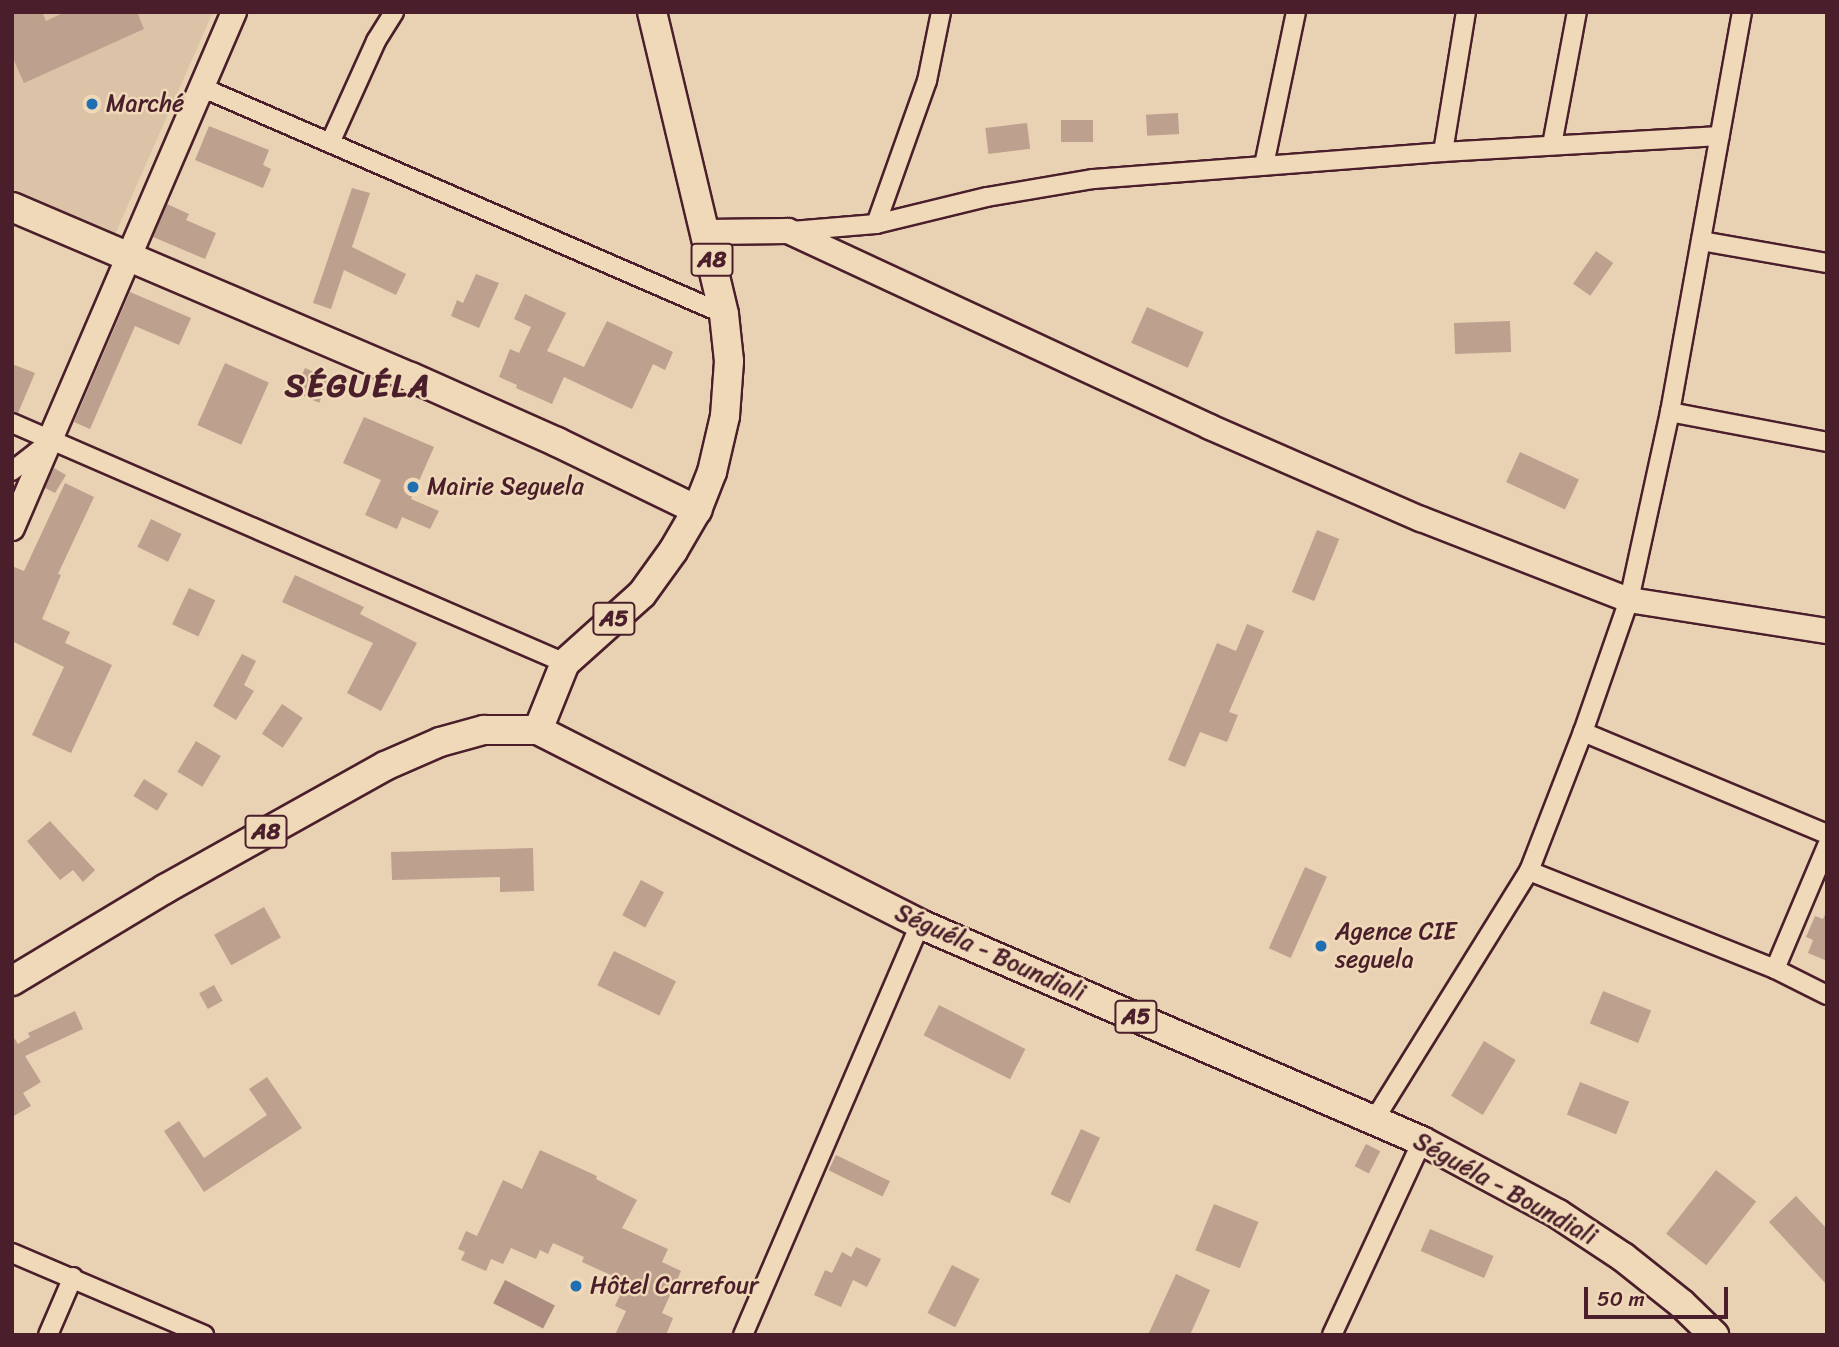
<!DOCTYPE html>
<html>
<head>
<meta charset="utf-8">
<style>
  body { margin:0 }
  #map { position:relative; width:1839px; height:1347px; overflow:hidden; background:#e9d2b3; font-family:Sriracha,sans-serif }
  div>[style] { position:absolute }
  .built>* { inset:0; background:#dcc3a8 }
  .water>* { inset:0; background:#ac8d7f; transform-origin:0 0 }
  .building>* { inset:0; background:#bda08d; transform-origin:0 0 }
  .roads { filter:drop-shadow(2px 0 #4a1f2b) drop-shadow(-2px 0 #4a1f2b) drop-shadow(0 2px #4a1f2b) drop-shadow(0 -2px #4a1f2b) }
  .street>* { height:18px; margin:-9px; padding:0 9px; transform-origin:9px; border-radius:9px; background:#f0d9b9 }
  .secondary>* { height:24px; margin:-12px; padding:0 12px; transform-origin:12px; border-radius:12px; background:#f0d9b9 }
  .primary>* { height:28px; margin:-14px; padding:0 14px; transform-origin:14px; border-radius:14px; background:#f0d9b9 }
  .dots>* { width:19px; height:19px; translate:-50% -50%; box-sizing:border-box; border:4px solid #f0d9b9; border-radius:50% }
  span { translate:-50% -50%; white-space:nowrap; text-align:center; line-height:1.15; -webkit-text-stroke:5px #f0d9b9; paint-order:stroke }
  .shield-label span { padding:2px 5px; background:#f0d9b9; border:2px solid; border-radius:5px; -webkit-text-stroke-width:0 }
  .shield-label { font-size:23px; color:#4a1f2b; font-weight:700 }
  .poi-label { font-size:24px; color:#4a1f2b }
  .left { translate:0 -50%; text-align:left }
  .street-label { font-size:24px; color:#4a1f2b }
  .district-label { font-size:32px; color:#4a1f2b; font-weight:700; letter-spacing:2px }
  .frame { position:absolute; inset:0; border:14px solid #4a1f2b; pointer-events:none }
  .scale { position:absolute; left:1584px; top:1287px; width:144px; height:32px; box-sizing:border-box; border:4px solid #4a1f2b; border-top:0; padding-left:9px; font-size:21px; line-height:24px; white-space:nowrap; color:#4a1f2b; -webkit-text-stroke:5px #f0d9b9; paint-order:stroke }
</style>
</head>
<body>
<div id="map">
  <div class="built">
    <i style="clip-path:polygon(12px 12px,213px 12px,113px 239px,12px 196px)"></i>
  </div>
  <div class="water">
    <i style="left:505px;top:1280px;width:56px;height:26px;rotate:27deg"></i>
  </div>
  <div class="building">
    <i style="clip-path:polygon(12px 12px,42px 12px,46px 21px,65px 12px,137px 12px,144px 29px,24px 83px,12px 56px)"></i>
    <i style="left:1178px;top:113px;width:21px;height:32px;rotate:87deg"></i>
    <i style="left:1093px;top:120px;width:22px;height:32px;rotate:90deg"></i>
    <i style="left:1027px;top:123px;width:26px;height:42px;rotate:83deg"></i>
    <i style="clip-path:polygon(209px 126px,269px 150px,263px 165px,271px 169px,263px 188px,195px 160px)"></i>
    <i style="clip-path:polygon(352px 188px,370px 193px,352px 247px,406px 274px,396px 295px,344px 270px,331px 309px,313px 303px)"></i>
    <i style="clip-path:polygon(167px 204px,189px 214px,186px 220px,216px 233px,205px 259px,153px 237px)"></i>
    <i style="left:1596px;top:251px;width:21px;height:40px;rotate:35deg"></i>
    <i style="clip-path:polygon(476px 274px,499px 283px,479px 328px,451px 316px,457px 300px,463px 303px)"></i>
    <i style="clip-path:polygon(130px 292px,191px 318px,179px 345px,135px 326px,90px 429px,74px 422px)"></i>
    <i style="clip-path:polygon(525px 294px,566px 313px,547px 351px,584px 367px,607px 321px,673px 352px,665px 370px,653px 364px,632px 409px,564px 377px,552px 404px,516px 388px,517px 385px,499px 377px,510px 349px,519px 353px,531px 327px,514px 319px)"></i>
    <i style="left:1147px;top:307px;width:62px;height:39px;rotate:24deg"></i>
    <i style="left:1510px;top:321px;width:31px;height:56px;rotate:88deg"></i>
    <i style="left:225px;top:363px;width:48px;height:68px;rotate:24deg"></i>
    <i style="clip-path:polygon(12px 364px,35px 373px,18px 413px,12px 412px)"></i>
    <i style="left:305px;top:368px;width:27px;height:26px;rotate:24deg"></i>
    <i style="clip-path:polygon(364px 417px,434px 447px,411px 499px,439px 511px,430px 529px,402px 517px,397px 529px,365px 515px,381px 480px,343px 463px)"></i>
    <i style="left:1520px;top:452px;width:65px;height:33px;rotate:25deg"></i>
    <i style="clip-path:polygon(54px 468px,66px 475px,55px 493px,45px 488px)"></i>
    <i style="clip-path:polygon(65px 483px,94px 497px,58px 574px,61px 575px,42px 619px,70px 632px,65px 643px,112px 665px,71px 753px,32px 735px,64px 667px,12px 641px,12px 566px,24px 571px)"></i>
    <i style="left:151px;top:519px;width:34px;height:31px;rotate:26deg"></i>
    <i style="left:1317px;top:530px;width:24px;height:67px;rotate:22deg"></i>
    <i style="clip-path:polygon(295px 575px,364px 607px,360px 614px,417px 643px,381px 711px,347px 693px,373px 643px,282px 602px)"></i>
    <i style="left:189px;top:588px;width:29px;height:40px;rotate:25deg"></i>
    <i style="clip-path:polygon(1247px 624px,1264px 631px,1229px 712px,1238px 715px,1227px 742px,1200px 732px,1185px 767px,1168px 760px,1217px 643px,1236px 651px)"></i>
    <i style="clip-path:polygon(242px 654px,256px 661px,244px 685px,254px 691px,236px 720px,213px 706px)"></i>
    <i style="left:282px;top:704px;width:25px;height:36px;rotate:34deg"></i>
    <i style="left:196px;top:741px;width:29px;height:36px;rotate:31deg"></i>
    <i style="left:144px;top:779px;width:28px;height:20px;rotate:32deg"></i>
    <i style="clip-path:polygon(50px 821px,95px 870px,83px 882px,73px 870px,60px 880px,27px 841px)"></i>
    <i style="clip-path:polygon(533px 848px,534px 891px,500px 892px,500px 877px,392px 880px,391px 852px)"></i>
    <i style="left:1305px;top:867px;width:24px;height:89px;rotate:24deg"></i>
    <i style="left:641px;top:880px;width:26px;height:40px;rotate:28deg"></i>
    <i style="left:264px;top:907px;width:35px;height:57px;rotate:61deg"></i>
    <i style="clip-path:polygon(1827px 910px,1827px 961px,1808px 953px,1813px 940px,1806px 937px,1815px 916px,1823px 919px)"></i>
    <i style="left:614px;top:951px;width:69px;height:38px;rotate:26deg"></i>
    <i style="left:214px;top:985px;width:18px;height:17px;rotate:61deg"></i>
    <i style="left:1603px;top:991px;width:52px;height:35px;rotate:22deg"></i>
    <i style="left:939px;top:1005px;width:97px;height:34px;rotate:27deg"></i>
    <i style="clip-path:polygon(75px 1011px,83px 1029px,25px 1056px,41px 1082px,23px 1093px,31px 1106px,12px 1117px,12px 1035px,18px 1044px,30px 1037px,28px 1033px)"></i>
    <i style="left:1484px;top:1041px;width:37px;height:64px;rotate:31deg"></i>
    <i style="clip-path:polygon(267px 1077px,302px 1128px,204px 1192px,164px 1131px,179px 1121px,204px 1158px,267px 1115px,249px 1089px)"></i>
    <i style="left:1580px;top:1082px;width:53px;height:35px;rotate:22deg"></i>
    <i style="left:1081px;top:1129px;width:21px;height:72px;rotate:25deg"></i>
    <i style="left:1366px;top:1144px;width:16px;height:25px;rotate:27deg"></i>
    <i style="clip-path:polygon(540px 1150px,597px 1176px,596px 1179px,637px 1200px,622px 1228px,668px 1249px,662px 1262px,681px 1271px,662px 1313px,673px 1318px,666px 1335px,615px 1335px,626px 1311px,615px 1306px,626px 1282px,582px 1262px,584px 1257px,553px 1243px,548px 1254px,540px 1250px,536px 1259px,511px 1248px,503px 1264px,491px 1259px,486px 1271px,461px 1260px,465px 1252px,458px 1249px,466px 1231px,477px 1236px,503px 1180px,522px 1189px)"></i>
    <i style="left:836px;top:1155px;width:60px;height:17px;rotate:26deg"></i>
    <i style="left:1716px;top:1170px;width:51px;height:81px;rotate:38deg"></i>
    <i style="clip-path:polygon(1796px 1196px,1827px 1229px,1827px 1285px,1769px 1222px)"></i>
    <i style="left:1214px;top:1204px;width:48px;height:50px;rotate:22deg"></i>
    <i style="left:1430px;top:1229px;width:69px;height:24px;rotate:23deg"></i>
    <i style="clip-path:polygon(856px 1247px,881px 1259px,867px 1287px,853px 1280px,841px 1307px,814px 1295px,825px 1270px,832px 1273px,842px 1252px,851px 1257px)"></i>
    <i style="left:952px;top:1265px;width:31px;height:54px;rotate:27deg"></i>
    <i style="clip-path:polygon(1176px 1274px,1210px 1290px,1190px 1335px,1148px 1335px)"></i>
  </div>
  <div class="roads">
    <div class="street">
      <i style="left:201px;top:87px;width:570px;rotate:23.46deg"></i>
      <i style="left:330px;top:143px;width:112px;rotate:-65.7deg"></i>
      <i style="left:376px;top:41px;width:34px;rotate:-58deg"></i>
      <i style="left:1552px;top:145px;width:135px;rotate:-79.4deg"></i>
      <i style="left:1443px;top:152px;width:142px;rotate:-80.7deg"></i>
      <i style="left:1264px;top:165px;width:156px;rotate:-78.2deg"></i>
      <i style="left:876px;top:224px;width:152px;rotate:-70.4deg"></i>
      <i style="left:927px;top:81px;width:70px;rotate:-78.5deg"></i>
      <i style="left:792px;top:231px;width:84px;rotate:-4.8deg"></i>
      <i style="left:876px;top:224px;width:114px;rotate:-13.7deg"></i>
      <i style="left:987px;top:197px;width:108px;rotate:-9.6deg"></i>
      <i style="left:1093px;top:179px;width:351px;rotate:-4.4deg"></i>
      <i style="left:1443px;top:152px;width:277px;rotate:-3.3deg"></i>
      <i style="left:1701px;top:241px;width:128px;rotate:9.9deg"></i>
      <i style="left:1670px;top:412px;width:160px;rotate:10.8deg"></i>
      <i style="left:12px;top:423px;width:603px;rotate:23.46deg"></i>
      <i style="left:12px;top:471px;width:46px;rotate:-37.9deg"></i>
      <i style="left:1583px;top:732px;width:264px;rotate:22.7deg"></i>
      <i style="left:1529px;top:871px;width:265px;rotate:21.7deg"></i>
      <i style="left:1775px;top:969px;width:58px;rotate:26.6deg"></i>
      <i style="left:1775px;top:969px;width:134px;rotate:-67.1deg"></i>
      <i style="left:1374px;top:1120px;width:293px;rotate:-58.1deg"></i>
      <i style="left:1529px;top:871px;width:149px;rotate:-68.8deg"></i>
      <i style="left:1583px;top:732px;width:140px;rotate:-70.8deg"></i>
      <i style="left:1629px;top:600px;width:192px;rotate:-77.7deg"></i>
      <i style="left:1670px;top:412px;width:406px;rotate:-79.8deg"></i>
      <i style="left:12px;top:1253px;width:209px;rotate:23.1deg"></i>
      <i style="left:48px;top:1335px;width:63px;rotate:-66.7deg"></i>
      <i style="left:743px;top:1335px;width:447px;rotate:-66.7deg"></i>
      <i style="left:1332px;top:1335px;width:214px;rotate:-65.1deg"></i>
    </div>
    <div class="secondary">
      <i style="left:706px;top:232px;width:82px;rotate:-0.7deg"></i>
      <i style="left:788px;top:231px;width:465px;rotate:24.9deg"></i>
      <i style="left:1210px;top:427px;width:230px;rotate:23.6deg"></i>
      <i style="left:1421px;top:519px;width:223px;rotate:21.3deg"></i>
      <i style="left:1629px;top:600px;width:200px;rotate:8.9deg"></i>
      <i style="left:12px;top:528px;width:562px;rotate:-66.72deg"></i>
    </div>
    <div class="primary">
      <i style="left:12px;top:207px;width:434px;rotate:23.1deg"></i>
      <i style="left:411px;top:377px;width:160px;rotate:24deg"></i>
      <i style="left:557px;top:442px;width:156px;rotate:25.9deg"></i>
      <i style="left:538px;top:730px;width:72px;rotate:-68.1deg"></i>
      <i style="left:565px;top:663px;width:103px;rotate:-41.9deg"></i>
      <i style="left:642px;top:594px;width:53px;rotate:-54.2deg"></i>
      <i style="left:673px;top:551px;width:48px;rotate:-59.7deg"></i>
      <i style="left:697px;top:510px;width:41px;rotate:-68.5deg"></i>
      <i style="left:712px;top:472px;width:57px;rotate:-76.9deg"></i>
      <i style="left:725px;top:416px;width:55px;rotate:-85.8deg"></i>
      <i style="left:729px;top:361px;width:47px;rotate:-96.1deg"></i>
      <i style="left:724px;top:314px;width:310px;rotate:-103.4deg"></i>
      <i style="left:12px;top:981px;width:179px;rotate:-31deg"></i>
      <i style="left:165px;top:889px;width:252px;rotate:-29.2deg"></i>
      <i style="left:385px;top:766px;width:60px;rotate:-23.6deg"></i>
      <i style="left:440px;top:742px;width:46px;rotate:-15.3deg"></i>
      <i style="left:484px;top:730px;width:54px"></i>
      <i style="left:538px;top:730px;width:428px;rotate:26.9deg"></i>
      <i style="left:920px;top:924px;width:547px;rotate:23.38deg"></i>
      <i style="left:1422px;top:1141px;width:154px;rotate:28.2deg"></i>
      <i style="left:1558px;top:1214px;width:78px;rotate:33.5deg"></i>
      <i style="left:1623px;top:1257px;width:75px;rotate:38.5deg"></i>
      <i style="left:1682px;top:1304px;width:45px;rotate:44.1deg"></i>
    </div>
  </div>
  <div class="dots">
    <i style="left:92px;top:104px;background:#1f6fb2"></i>
    <i style="left:413px;top:487px;background:#1f6fb2"></i>
    <i style="left:1321px;top:946px;background:#1f6fb2"></i>
    <i style="left:576px;top:1286px;background:#1f6fb2"></i>
  </div>
  <div class="shield-label">
    <span style="left:712px;top:260px">A8</span>
    <span style="left:614px;top:619px">A5</span>
    <span style="left:266px;top:832px">A8</span>
    <span style="left:1136px;top:1017px">A5</span>
  </div>
  <div class="poi-label">
    <span class="left" style="left:106px;top:104px">Marché</span>
    <span class="left" style="left:427px;top:487px">Mairie Seguela</span>
    <span class="left" style="left:1335px;top:946px">Agence CIE<br>seguela</span>
    <span class="left" style="left:590px;top:1286px">Hôtel Carrefour</span>
  </div>
  <div class="street-label">
    <span style="left:990px;top:953px;rotate:24deg">Séguéla - Boundiali</span>
    <span style="left:1505px;top:1189px;rotate:29deg">Séguéla - Boundiali</span>
  </div>
  <div class="district-label">
    <span style="left:358px;top:386px">SÉGUÉLA</span>
  </div>
  <div class="frame"></div>
  <div class="scale">50 m</div>
</div>
</body>
</html>
